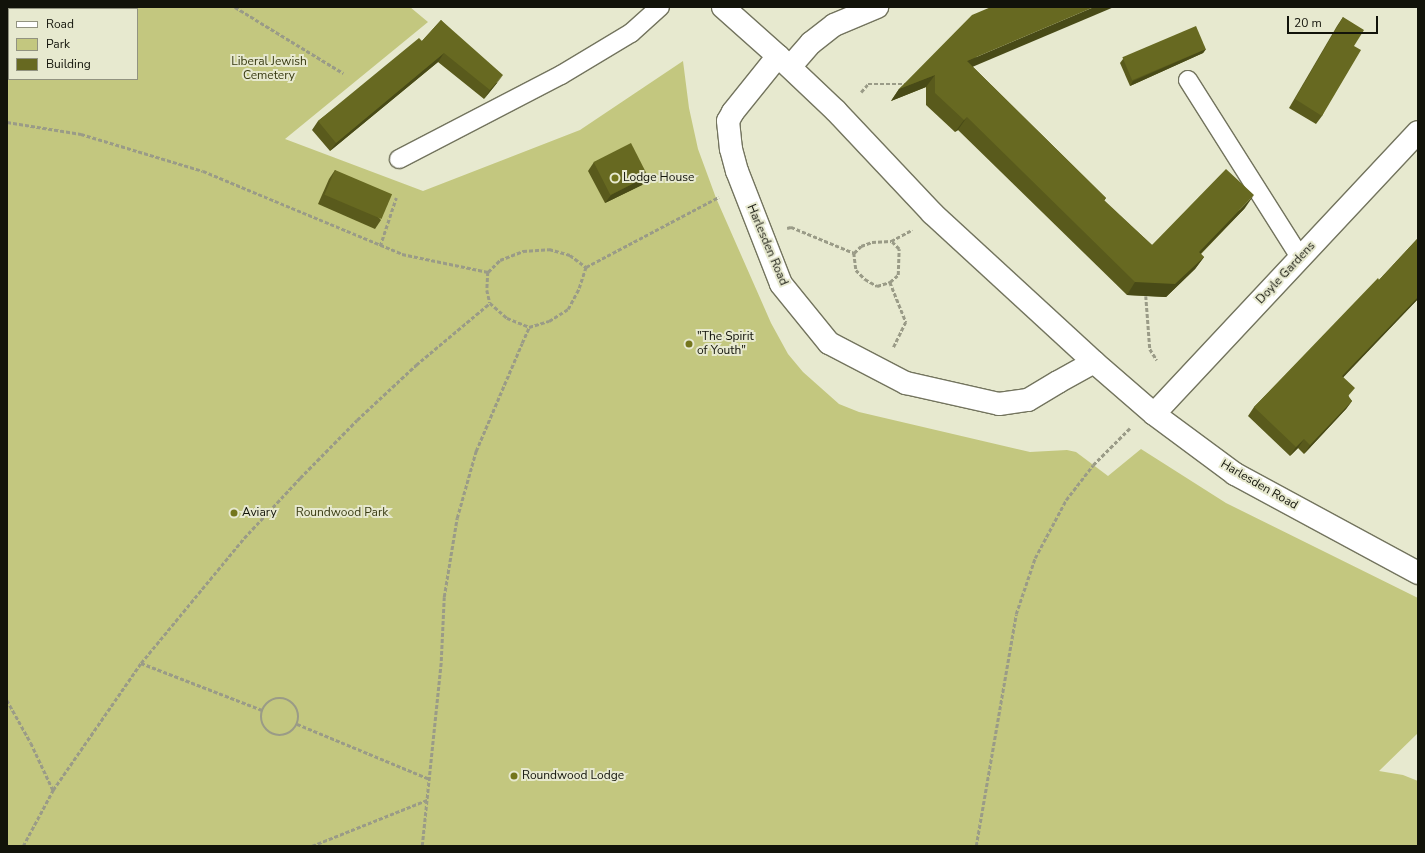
<!DOCTYPE html>
<html>
<head>
<meta charset="utf-8">
<style>
  body { margin:0 }
  #map { position:relative; width:1425px; height:853px; overflow:hidden; background:#e7e9cf; font-family:"Nunito Sans",sans-serif }
  div>[style] { position:absolute }
  .green>* { inset:0; background:#c3c77f }
  .path>* { height:2.5px; margin-top:-1.25px; transform-origin:0; background:repeating-linear-gradient(90deg,#9a9b87 0 4px,transparent 0 6px) }
  .path>.ring { margin:-1.25px; padding:0; box-sizing:content-box; background:none; border:2.5px solid #9a9b87; border-radius:50% }
  .roads { filter:drop-shadow(1px 0 #73745e) drop-shadow(-1px 0 #73745e) drop-shadow(0 1px #73745e) drop-shadow(0 -1px #73745e) }
  .lane>* { height:18px; margin:-9px; padding:0 9px; transform-origin:9px; border-radius:9px; background:#fff }
  .street>* { height:22px; margin:-11px; padding:0 11px; transform-origin:11px; border-radius:11px; background:#fff }
  .secondary>* { height:22px; margin:-11px; padding:0 11px; transform-origin:11px; border-radius:11px; background:#fff }
  .wall>* { inset:0; background:#595a1c }
  .shaded-wall>* { inset:0; background:#484a17 }
  .building>* { inset:0; background:#676921; transform-origin:0 0 }
  .dots>* { width:11px; height:11px; translate:-50% -50%; box-sizing:border-box; border:2px solid #e7e9cf; border-radius:50% }
  span { translate:-50% -50%; white-space:nowrap; text-align:center; line-height:1.15; -webkit-text-stroke:4px #e7e9cf; paint-order:stroke }
  .park-label { font-size:12px; color:#393b13 }
  .poi-label { font-size:12px; color:#12130a }
  .left { translate:0 -50%; text-align:left }
  .street-label { font-size:12px; color:#12130a }
  .frame { position:absolute; inset:0; border:8px solid #12130a; pointer-events:none }
  .legend { position:absolute; left:8px; top:8px; width:130px; height:72px; box-sizing:border-box; background:#e7e9cf; border:1px solid #929380; margin:0; padding:5px 7px; list-style:none; font-size:12px; color:#12130a }
  .legend li { display:flex; align-items:center; gap:8px; height:20px }
  .legend b { width:20px; border:1px solid #929380 }
  .scale { position:absolute; left:1287px; top:16px; width:91px; height:18px; box-sizing:border-box; border:2px solid #12130a; border-top:0; padding-left:5px; font-size:12px; line-height:14px; white-space:nowrap; color:#12130a; -webkit-text-stroke:3px #e7e9cf; paint-order:stroke }
</style>
</head>
<body>
<div id="map">
  <div class="green">
    <i style="clip-path:polygon(evenodd,7px 7px,410px 7px,428px 22px,285px 139px,423px 191px,580px 130px,683px 61px,689px 108px,698px 149px,716px 198px,771px 323px,788px 354px,803px 372px,839px 404px,859px 412px,1030px 452px,1067px 450px,1076px 452px,1108px 476px,1141px 449px,1226px 503px,1418px 598px,1418px 733px,1379px 771px,1403px 775px,1418px 781px,1418px 846px,7px 846px,7px 7px,9px 9px,137px 9px,137px 79px,9px 79px,9px 9px)"></i>
  </div>
  <div class="path">
    <i style="left:235px;top:7px;width:127px;rotate:31.4deg"></i>
    <i style="left:7px;top:51px;width:2px;rotate:-27deg"></i>
    <i style="left:861px;top:92px;width:11px;rotate:-49deg"></i>
    <i style="left:868px;top:84px;width:38px"></i>
    <i style="left:7px;top:122px;width:75px;rotate:9.2deg"></i>
    <i style="left:81px;top:134px;width:127px;rotate:16.9deg"></i>
    <i style="left:203px;top:171px;width:216px;rotate:22.6deg"></i>
    <i style="left:402px;top:254px;width:88px;rotate:11.8deg"></i>
    <i style="left:488px;top:272px;width:17px;rotate:-45deg"></i>
    <i style="left:500px;top:260px;width:25px;rotate:-21deg"></i>
    <i style="left:523px;top:251px;width:26px;rotate:-4deg"></i>
    <i style="left:549px;top:249px;width:22px;rotate:16deg"></i>
    <i style="left:570px;top:255px;width:20px;rotate:37deg"></i>
    <i style="left:787px;top:228px;width:4px;rotate:-14deg"></i>
    <i style="left:791px;top:227px;width:68px;rotate:22.4deg"></i>
    <i style="left:854px;top:253px;width:10px;rotate:-45deg"></i>
    <i style="left:861px;top:246px;width:12px;rotate:-20deg"></i>
    <i style="left:872px;top:242px;width:19px;rotate:-3deg"></i>
    <i style="left:891px;top:241px;width:24px;rotate:-28deg"></i>
    <i style="left:380px;top:246px;width:51px;rotate:-71.6deg"></i>
    <i style="left:854px;top:253px;width:17px;rotate:83deg"></i>
    <i style="left:856px;top:270px;width:13px;rotate:45deg"></i>
    <i style="left:865px;top:279px;width:14px;rotate:30deg"></i>
    <i style="left:877px;top:286px;width:14px;rotate:-17deg"></i>
    <i style="left:890px;top:282px;width:43px;rotate:68.2deg"></i>
    <i style="left:906px;top:322px;width:28px;rotate:116deg"></i>
    <i style="left:488px;top:272px;width:18px;rotate:93deg"></i>
    <i style="left:487px;top:290px;width:13px;rotate:77deg"></i>
    <i style="left:890px;top:282px;width:11px;rotate:-41deg"></i>
    <i style="left:898px;top:275px;width:26px;rotate:-88deg"></i>
    <i style="left:899px;top:249px;width:11px;rotate:-135deg"></i>
    <i style="left:1146px;top:296px;width:53px;rotate:85.7deg"></i>
    <i style="left:1150px;top:349px;width:13px;rotate:58deg"></i>
    <i style="left:141px;top:663px;width:130px;rotate:21.2deg"></i>
    <i class="ring" style="left:261px;top:698px;width:35.5px;height:35.5px"></i>
    <i style="left:7px;top:700px;width:49px;rotate:60.8deg"></i>
    <i style="left:31px;top:743px;width:52px;rotate:64.9deg"></i>
    <i style="left:297px;top:724px;width:144px;rotate:22.5deg"></i>
    <i style="left:23px;top:846px;width:64px;rotate:-61.8deg"></i>
    <i style="left:53px;top:790px;width:155px;rotate:-55.3deg"></i>
    <i style="left:141px;top:663px;width:162px;rotate:-50.5deg"></i>
    <i style="left:244px;top:538px;width:82px;rotate:-47deg"></i>
    <i style="left:300px;top:478px;width:81px;rotate:-45.5deg"></i>
    <i style="left:357px;top:420px;width:81px;rotate:-43deg"></i>
    <i style="left:416px;top:365px;width:97px;rotate:-40deg"></i>
    <i style="left:490px;top:303px;width:23px;rotate:41deg"></i>
    <i style="left:507px;top:318px;width:24px;rotate:22deg"></i>
    <i style="left:312px;top:846px;width:124px;rotate:-21.8deg"></i>
    <i style="left:422px;top:846px;width:186px;rotate:-84.1deg"></i>
    <i style="left:441px;top:661px;width:64px;rotate:-87.3deg"></i>
    <i style="left:444px;top:597px;width:80px;rotate:-80.7deg"></i>
    <i style="left:457px;top:518px;width:70px;rotate:-74.2deg"></i>
    <i style="left:476px;top:451px;width:117px;rotate:-66.9deg"></i>
    <i style="left:522px;top:343px;width:17px;rotate:-66deg"></i>
    <i style="left:529px;top:327px;width:21px;rotate:-17deg"></i>
    <i style="left:549px;top:321px;width:22px;rotate:-32deg"></i>
    <i style="left:568px;top:309px;width:24px;rotate:-62deg"></i>
    <i style="left:579px;top:288px;width:22px;rotate:-72deg"></i>
    <i style="left:586px;top:267px;width:150px;rotate:-27.8deg"></i>
    <i style="left:976px;top:846px;width:235px;rotate:-80.2deg"></i>
    <i style="left:1016px;top:614px;width:59px;rotate:-71.3deg"></i>
    <i style="left:1035px;top:558px;width:66px;rotate:-61.9deg"></i>
    <i style="left:1066px;top:500px;width:44px;rotate:-52.4deg"></i>
    <i style="left:1093px;top:465px;width:52px;rotate:-45deg"></i>
  </div>
  <div class="roads">
    <div class="lane">
      <i style="left:1188px;top:80px;width:209px;rotate:57.7deg"></i>
      <i style="left:399px;top:159px;width:182px;rotate:-27.4deg"></i>
      <i style="left:561px;top:75px;width:82px;rotate:-31deg"></i>
      <i style="left:631px;top:33px;width:39px;rotate:-42deg"></i>
    </div>
    <div class="street">
      <i style="left:778px;top:56px;width:72px;rotate:128.8deg"></i>
      <i style="left:733px;top:112px;width:10px;rotate:119deg"></i>
      <i style="left:728px;top:121px;width:28px;rotate:84deg"></i>
      <i style="left:731px;top:149px;width:23px;rotate:75deg"></i>
      <i style="left:737px;top:171px;width:121px;rotate:68.7deg"></i>
      <i style="left:781px;top:284px;width:76px;rotate:50.9deg"></i>
      <i style="left:829px;top:343px;width:87px;rotate:27.5deg"></i>
      <i style="left:906px;top:383px;width:95px;rotate:12.7deg"></i>
      <i style="left:999px;top:404px;width:29px;rotate:-8deg"></i>
      <i style="left:1028px;top:400px;width:35px;rotate:-31deg"></i>
      <i style="left:1058px;top:382px;width:41px;rotate:-29.1deg"></i>
      <i style="left:790px;top:67px;width:32px;rotate:-49deg"></i>
      <i style="left:811px;top:43px;width:29px;rotate:-38deg"></i>
      <i style="left:834px;top:25px;width:47px;rotate:-22.7deg"></i>
      <i style="left:1154px;top:414px;width:386px;rotate:-46.9deg"></i>
    </div>
    <div class="secondary">
      <i style="left:723px;top:7px;width:74px;rotate:41.7deg"></i>
      <i style="left:778px;top:56px;width:80px;rotate:43.5deg"></i>
      <i style="left:836px;top:111px;width:140px;rotate:46.7deg"></i>
      <i style="left:932px;top:213px;width:220px;rotate:42.6deg"></i>
      <i style="left:1094px;top:362px;width:79px;rotate:40.9deg"></i>
      <i style="left:1154px;top:414px;width:101px;rotate:36.5deg"></i>
      <i style="left:1235px;top:474px;width:208px;rotate:28.4deg"></i>
    </div>
  </div>
  <div class="wall">
    <i style="clip-path:polygon(991px 7px,973px 67px,1106px 198px,1104px 201px,1152px 245px,1245px 208px,1201px 254px,1204px 257px,1195px 269px,1166px 297px,1127px 295px,958px 130px,955px 132px,926px 105px,926px 87px,891px 101px,899px 89px)"></i>
    <i style="clip-path:polygon(1343px 17px,1354px 46px,1322px 116px,1316px 124px,1289px 108px,1337px 26px)"></i>
    <i style="clip-path:polygon(441px 20px,497px 83px,484px 99px,438px 62px,330px 151px,312px 130px,318px 121px,422px 41px)"></i>
    <i style="clip-path:polygon(1206px 49px,1203px 53px,1130px 86px,1120px 63px,1123px 59px)"></i>
    <i style="clip-path:polygon(594px 162px,648px 176px,642px 185px,605px 203px,588px 171px)"></i>
    <i style="clip-path:polygon(335px 170px,381px 220px,375px 229px,318px 204px,329px 179px)"></i>
    <i style="clip-path:polygon(1418px 238px,1418px 299px,1343px 377px,1349px 397px,1352px 401px,1346px 409px,1304px 454px,1298px 448px,1290px 456px,1248px 416px,1254px 407px,1379px 280px)"></i>
  </div>
  <div class="shaded-wall">
    <i style="clip-path:polygon(1094px 7px,1114px 7px,958px 73px,967px 61px)"></i>
    <i style="clip-path:polygon(1206px 49px,1203px 53px,1130px 86px,1133px 81px)"></i>
    <i style="clip-path:polygon(444px 53px,438px 62px,330px 151px,336px 143px)"></i>
    <i style="clip-path:polygon(503px 75px,497px 83px,484px 99px,490px 90px)"></i>
    <i style="clip-path:polygon(935px 75px,926px 87px,891px 101px,899px 89px)"></i>
    <i style="clip-path:polygon(967px 117px,958px 130px,955px 132px,964px 120px)"></i>
    <i style="clip-path:polygon(648px 176px,642px 185px,605px 203px,611px 195px)"></i>
    <i style="clip-path:polygon(1254px 195px,1245px 208px,1190px 264px,1199px 252px)"></i>
    <i style="clip-path:polygon(1204px 257px,1195px 269px,1166px 297px,1127px 295px,1135px 282px)"></i>
    <i style="clip-path:polygon(1418px 297px,1418px 299px,1336px 385px,1342px 376px)"></i>
    <i style="clip-path:polygon(1352px 401px,1346px 409px,1304px 454px,1310px 445px)"></i>
    <i style="clip-path:polygon(1304px 439px,1298px 448px,1290px 456px,1296px 447px)"></i>
  </div>
  <div class="building">
    <i style="clip-path:polygon(991px 7px,1094px 7px,967px 61px,1106px 198px,1104px 200px,1152px 245px,1226px 169px,1254px 195px,1199px 252px,1204px 257px,1175px 284px,1135px 282px,967px 117px,964px 120px,935px 93px,935px 75px,899px 89px,972px 15px)"></i>
    <i style="clip-path:polygon(1343px 17px,1364px 30px,1354px 46px,1361px 50px,1322px 116px,1295px 99px)"></i>
    <i style="clip-path:polygon(441px 20px,503px 75px,490px 90px,444px 53px,336px 143px,318px 121px,419px 38px,422px 41px)"></i>
    <i style="left:1196px;top:26px;width:25px;height:80px;rotate:67deg"></i>
    <i style="left:631px;top:143px;width:37px;height:42px;rotate:63deg"></i>
    <i style="left:335px;top:170px;width:62px;height:27px;rotate:23deg"></i>
    <i style="clip-path:polygon(1418px 238px,1418px 297px,1342px 376px,1355px 388px,1348px 396px,1352px 401px,1310px 445px,1304px 439px,1296px 447px,1254px 407px,1378px 278px,1379px 280px)"></i>
  </div>
  <div class="dots">
    <i style="left:615px;top:178px;background:#74761d"></i>
    <i style="left:689px;top:344px;background:#74761d"></i>
    <i style="left:234px;top:513px;background:#74761d"></i>
    <i style="left:514px;top:776px;background:#74761d"></i>
  </div>
  <div class="park-label">
    <span style="left:269px;top:69px">Liberal Jewish<br>Cemetery</span>
    <span style="left:342px;top:513px">Roundwood Park</span>
  </div>
  <div class="poi-label">
    <span class="left" style="left:623px;top:178px">Lodge House</span>
    <span class="left" style="left:697px;top:344px">"The Spirit<br>of Youth"</span>
    <span class="left" style="left:242px;top:513px">Aviary</span>
    <span class="left" style="left:522px;top:776px">Roundwood Lodge</span>
  </div>
  <div class="street-label">
    <span style="left:767px;top:245px;rotate:67deg">Harlesden Road</span>
    <span style="left:1286px;top:273px;rotate:-47deg">Doyle Gardens</span>
    <span style="left:1259px;top:485px;rotate:30deg">Harlesden Road</span>
  </div>
  <div class="frame"></div>
  <ul class="legend">
  <li><b style="height:5px;background:#fff"></b>Road</li>
  <li><b style="height:11px;background:#c3c77f"></b>Park</li>
  <li><b style="height:11px;background:#676921"></b>Building</li>
  </ul>
  <div class="scale">20 m</div>
</div>
</body>
</html>
